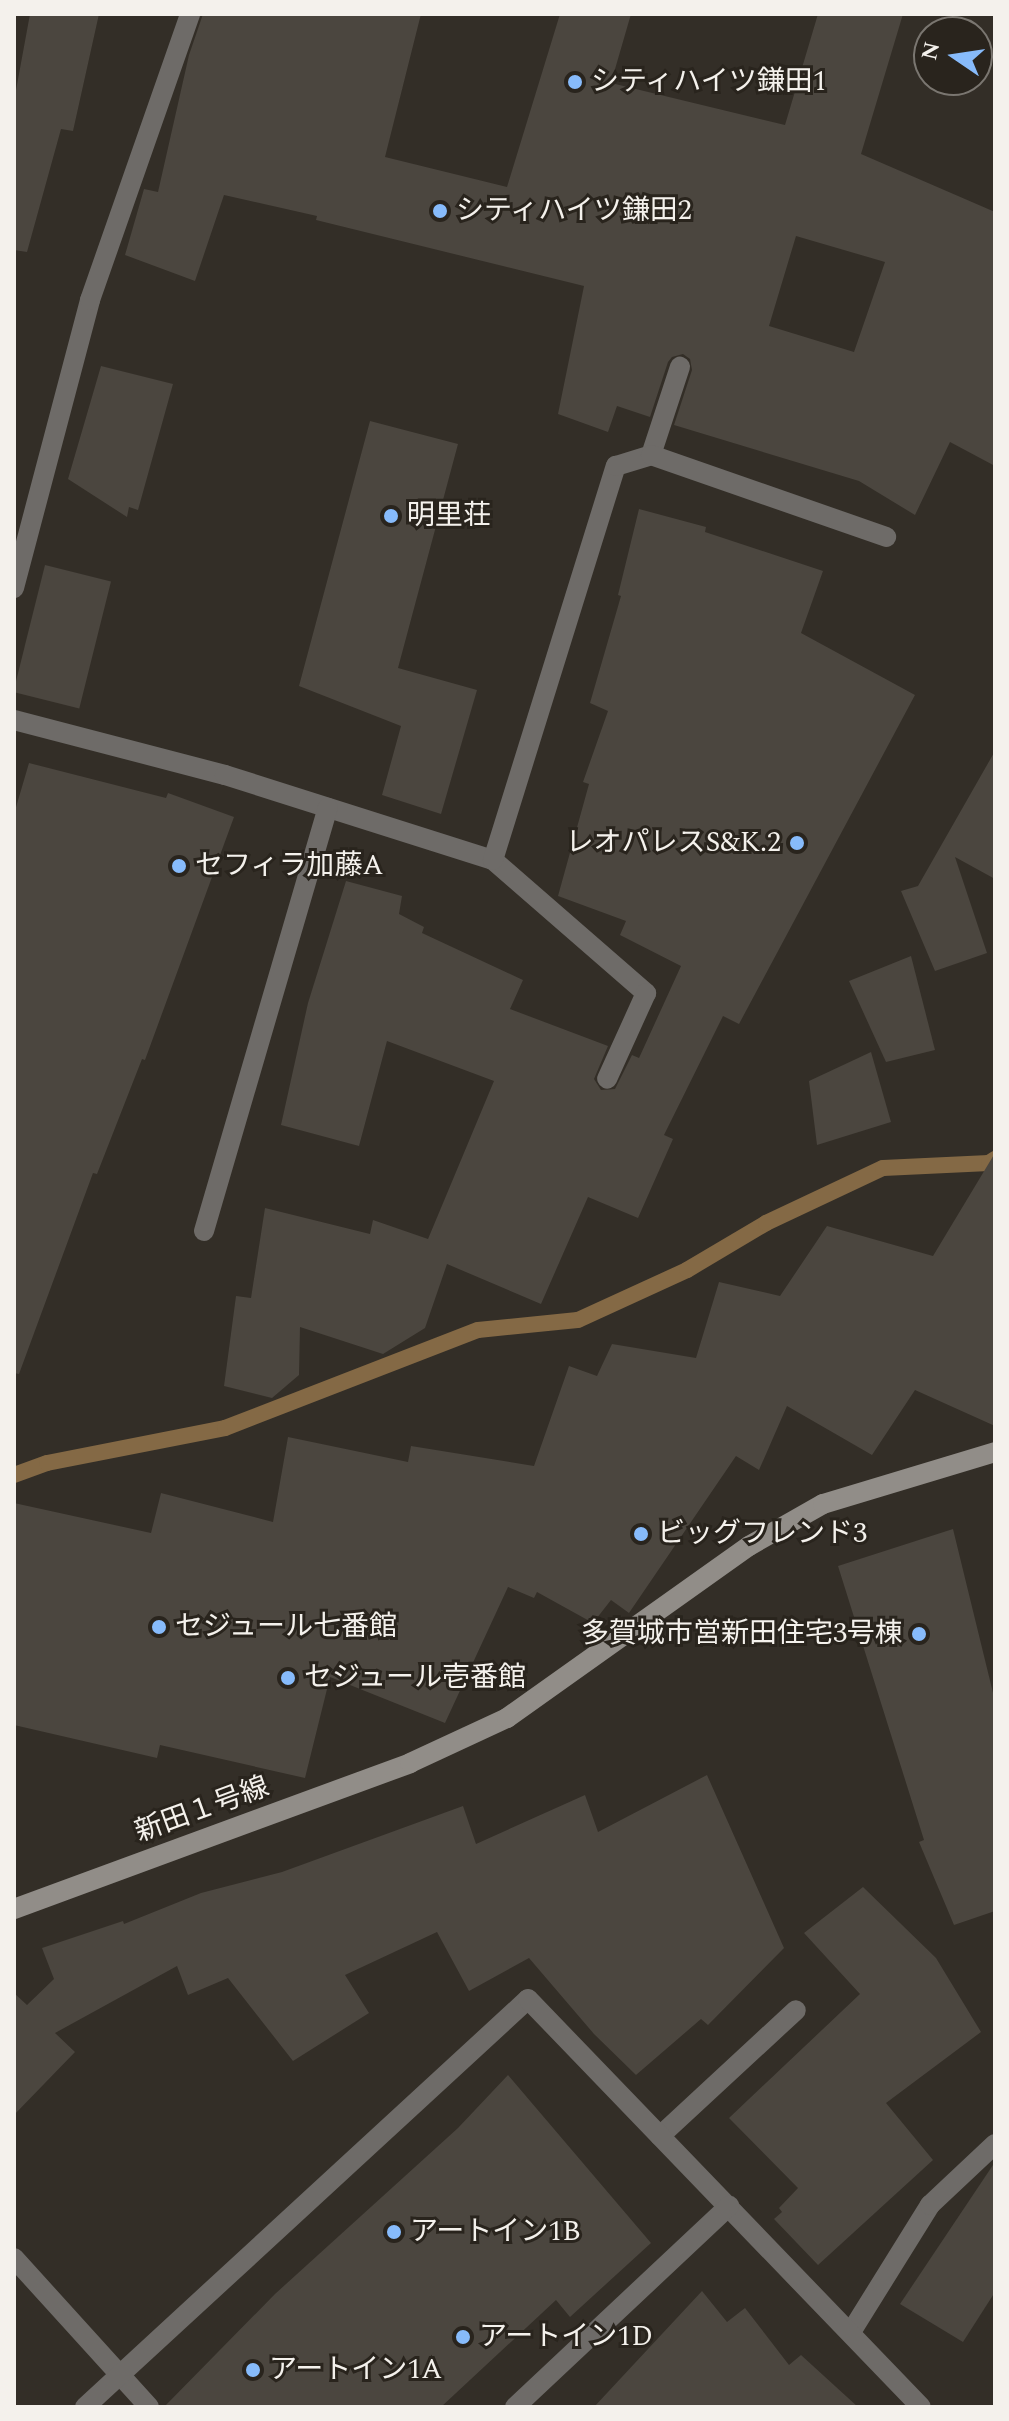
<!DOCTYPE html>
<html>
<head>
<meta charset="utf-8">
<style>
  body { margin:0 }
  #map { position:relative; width:1009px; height:2421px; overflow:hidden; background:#332e27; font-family:Spectral,"Noto Sans JP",serif }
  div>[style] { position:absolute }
  .stream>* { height:16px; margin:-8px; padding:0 8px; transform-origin:8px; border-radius:8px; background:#846945 }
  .building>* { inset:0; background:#4b463f; transform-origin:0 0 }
  .street>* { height:20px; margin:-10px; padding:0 10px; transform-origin:10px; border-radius:10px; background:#6e6b68 }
  .secondary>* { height:20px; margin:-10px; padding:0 10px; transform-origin:10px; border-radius:10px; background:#918d88 }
  .dots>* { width:22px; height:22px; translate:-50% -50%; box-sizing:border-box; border:4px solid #29241d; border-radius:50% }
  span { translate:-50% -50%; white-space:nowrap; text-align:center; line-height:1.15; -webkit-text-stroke:6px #29241d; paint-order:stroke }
  .poi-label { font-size:28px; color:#f4f1ec }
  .left { translate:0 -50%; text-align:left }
  .right { translate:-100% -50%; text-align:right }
  .street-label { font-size:28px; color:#f4f1ec }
  .frame { position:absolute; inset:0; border:16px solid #f4f1ec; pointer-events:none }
  .north { position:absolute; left:913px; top:16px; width:80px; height:80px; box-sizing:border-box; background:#29241d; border:2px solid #7a7670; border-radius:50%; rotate:283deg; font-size:22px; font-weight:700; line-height:32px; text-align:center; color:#f4f1ec }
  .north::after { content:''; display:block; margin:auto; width:28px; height:36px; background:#87bbfb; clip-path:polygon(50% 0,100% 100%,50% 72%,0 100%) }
</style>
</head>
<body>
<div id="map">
  <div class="stream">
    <i style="left:14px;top:1475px;width:35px;rotate:-20deg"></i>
    <i style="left:47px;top:1463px;width:181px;rotate:-11.1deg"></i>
    <i style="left:225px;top:1428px;width:271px;rotate:-21.2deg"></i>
    <i style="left:478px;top:1330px;width:100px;rotate:-5.7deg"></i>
    <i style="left:578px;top:1320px;width:120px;rotate:-24.6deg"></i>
    <i style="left:687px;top:1270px;width:92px;rotate:-30.7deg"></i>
    <i style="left:766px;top:1223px;width:129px;rotate:-25.2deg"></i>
    <i style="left:883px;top:1168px;width:106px;rotate:-2.7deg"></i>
    <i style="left:989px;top:1163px;width:7px;rotate:-34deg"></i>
  </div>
  <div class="building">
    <i style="clip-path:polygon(30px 14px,99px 14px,73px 131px,61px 129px,27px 252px,14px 250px,14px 101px)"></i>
    <i style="clip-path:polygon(evenodd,203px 14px,421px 14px,385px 157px,507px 187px,560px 14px,631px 14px,611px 83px,785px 125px,818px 14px,903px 14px,861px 154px,995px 212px,995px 466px,950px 442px,915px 515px,859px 481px,674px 425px,692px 370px,690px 359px,683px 354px,672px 357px,668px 362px,650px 417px,617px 406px,608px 432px,558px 414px,584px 286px,316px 220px,317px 216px,224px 195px,195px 281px,125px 255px,144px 189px,158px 192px,189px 55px,203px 14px,796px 236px,885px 262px,854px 352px,769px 326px,796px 236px)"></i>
    <i style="clip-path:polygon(101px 366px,173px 384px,138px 510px,129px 507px,127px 517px,68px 479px)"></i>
    <i style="clip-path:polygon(370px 421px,458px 444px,398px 668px,477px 690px,441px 814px,382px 795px,401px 726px,299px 686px)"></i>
    <i style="clip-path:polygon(639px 509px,706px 527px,705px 532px,823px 571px,801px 633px,915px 695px,739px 1024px,723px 1016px,664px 1135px,673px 1139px,638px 1218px,588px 1197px,541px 1304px,447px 1264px,425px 1328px,383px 1354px,300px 1327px,299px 1375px,272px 1398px,224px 1386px,236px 1296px,251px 1298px,265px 1208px,370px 1234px,373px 1220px,428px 1239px,494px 1081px,387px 1041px,359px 1146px,281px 1125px,308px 1003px,346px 881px,402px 896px,399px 914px,424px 927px,422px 933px,523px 980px,510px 1009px,608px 1046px,594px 1079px,601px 1090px,615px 1089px,632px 1055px,639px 1058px,681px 966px,620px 935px,626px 921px,558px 896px,589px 784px,583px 782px,608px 711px,590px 703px,621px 596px,618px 595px)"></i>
    <i style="left:45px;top:565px;width:68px;height:131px;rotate:14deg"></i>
    <i style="clip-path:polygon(995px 751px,995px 879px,955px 857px,987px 953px,935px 971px,901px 891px,918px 886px)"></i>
    <i style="clip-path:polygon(29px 763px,166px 798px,168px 793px,234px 817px,145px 1060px,142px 1059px,97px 1174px,93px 1173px,19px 1374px,14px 1373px,14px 814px)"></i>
    <i style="clip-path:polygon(911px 956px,935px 1050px,886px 1062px,849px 981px)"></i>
    <i style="clip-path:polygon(871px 1052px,891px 1122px,817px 1145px,809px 1081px)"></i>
    <i style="clip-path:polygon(995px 1153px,995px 1426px,915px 1390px,872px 1455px,787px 1406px,759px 1470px,736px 1456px,629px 1613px,611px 1600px,593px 1623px,537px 1592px,534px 1598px,508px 1587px,445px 1723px,330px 1677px,305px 1778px,160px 1745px,157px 1758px,14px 1725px,14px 1503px,151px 1533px,161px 1493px,273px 1522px,288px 1437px,408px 1462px,411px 1446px,534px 1466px,569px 1366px,597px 1376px,612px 1344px,696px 1358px,719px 1282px,780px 1296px,827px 1226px,933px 1256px)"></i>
    <i style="clip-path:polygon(953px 1529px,995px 1701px,995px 1911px,954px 1925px,919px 1842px,924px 1840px,838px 1566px)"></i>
    <i style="clip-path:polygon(707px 1775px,784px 1948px,708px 2025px,701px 2019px,636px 2075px,594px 2034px,529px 1958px,469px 1991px,437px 1932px,345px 1975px,369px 2013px,293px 2061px,228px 1978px,188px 1995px,177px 1966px,55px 2033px,75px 2052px,14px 2115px,14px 1993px,27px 2005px,54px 1979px,42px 1948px,123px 1921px,124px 1924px,201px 1893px,282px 1872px,463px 1806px,476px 1844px,585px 1795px,598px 1832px)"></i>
    <i style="clip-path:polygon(863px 1887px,936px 1958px,981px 2032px,886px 2103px,933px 2160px,818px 2265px,774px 2219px,782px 2212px,779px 2208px,798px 2188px,729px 2118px,860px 1994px,804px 1933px)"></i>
    <i style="clip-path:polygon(508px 2075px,651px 2243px,570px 2317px,556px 2300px,441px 2407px,164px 2407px,275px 2294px,458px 2128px)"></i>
    <i style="clip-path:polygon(995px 2162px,995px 2292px,963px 2342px,900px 2304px)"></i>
    <i style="clip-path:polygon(702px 2291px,727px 2322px,745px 2308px,789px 2365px,801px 2355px,858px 2407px,594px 2407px)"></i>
  </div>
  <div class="street">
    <i style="left:651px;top:455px;width:93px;rotate:-71.8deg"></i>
    <i style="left:14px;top:588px;width:298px;rotate:-75.2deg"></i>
    <i style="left:90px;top:300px;width:303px;rotate:-70.7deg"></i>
    <i style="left:14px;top:720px;width:218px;rotate:14.6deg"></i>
    <i style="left:225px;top:775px;width:281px;rotate:17.6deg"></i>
    <i style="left:493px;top:860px;width:203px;rotate:41deg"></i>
    <i style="left:646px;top:993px;width:94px;rotate:114.4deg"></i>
    <i style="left:493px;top:860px;width:413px;rotate:-72.7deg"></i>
    <i style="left:616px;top:466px;width:37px;rotate:-17deg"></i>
    <i style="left:651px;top:455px;width:249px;rotate:19.2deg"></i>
    <i style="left:204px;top:1231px;width:441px;rotate:-73.7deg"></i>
    <i style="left:660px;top:2136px;width:185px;rotate:-42.8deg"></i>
    <i style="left:14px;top:2258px;width:201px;rotate:47.8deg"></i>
    <i style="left:851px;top:2332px;width:150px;rotate:-58.1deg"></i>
    <i style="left:930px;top:2205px;width:89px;rotate:-43.2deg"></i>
    <i style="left:85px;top:2407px;width:602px;rotate:-42.64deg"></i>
    <i style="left:528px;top:1999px;width:566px;rotate:46.07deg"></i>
    <i style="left:515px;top:2407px;width:294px;rotate:-43.2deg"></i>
  </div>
  <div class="secondary">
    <i style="left:14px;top:1909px;width:422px;rotate:-20.2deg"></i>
    <i style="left:410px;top:1763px;width:107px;rotate:-24.9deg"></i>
    <i style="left:507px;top:1718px;width:297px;rotate:-35.4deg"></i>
    <i style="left:749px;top:1546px;width:85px;rotate:-29.6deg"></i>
    <i style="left:823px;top:1504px;width:180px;rotate:-16.8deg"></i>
  </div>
  <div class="dots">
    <i style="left:575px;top:82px;background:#87bbfb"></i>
    <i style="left:440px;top:211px;background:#87bbfb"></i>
    <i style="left:391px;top:516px;background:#87bbfb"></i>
    <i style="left:797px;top:843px;background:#87bbfb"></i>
    <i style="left:179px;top:866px;background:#87bbfb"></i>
    <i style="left:641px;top:1534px;background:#87bbfb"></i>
    <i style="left:159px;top:1627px;background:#87bbfb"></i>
    <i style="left:919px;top:1634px;background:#87bbfb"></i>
    <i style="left:288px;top:1678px;background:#87bbfb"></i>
    <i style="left:394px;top:2232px;background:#87bbfb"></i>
    <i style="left:463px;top:2337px;background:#87bbfb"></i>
    <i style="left:253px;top:2370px;background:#87bbfb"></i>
  </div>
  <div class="poi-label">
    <span class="left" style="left:591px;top:82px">シティハイツ鎌田1</span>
    <span class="left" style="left:456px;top:211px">シティハイツ鎌田2</span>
    <span class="left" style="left:407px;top:516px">明里荘</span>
    <span class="right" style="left:781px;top:843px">レオパレスS&amp;K.2</span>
    <span class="left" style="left:195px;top:866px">セフィラ加藤A</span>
    <span class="left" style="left:657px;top:1534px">ビッグフレンド3</span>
    <span class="left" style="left:175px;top:1627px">セジュール七番館</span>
    <span class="right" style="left:903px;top:1634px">多賀城市営新田住宅3号棟</span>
    <span class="left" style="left:304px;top:1678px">セジュール壱番館</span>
    <span class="left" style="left:410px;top:2232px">アートイン1B</span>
    <span class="left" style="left:479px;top:2337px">アートイン1D</span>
    <span class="left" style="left:269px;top:2370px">アートイン1A</span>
  </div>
  <div class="street-label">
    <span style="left:202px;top:1810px;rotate:-20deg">新田１号線</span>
  </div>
  <div class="frame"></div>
  <div class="north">N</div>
</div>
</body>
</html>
